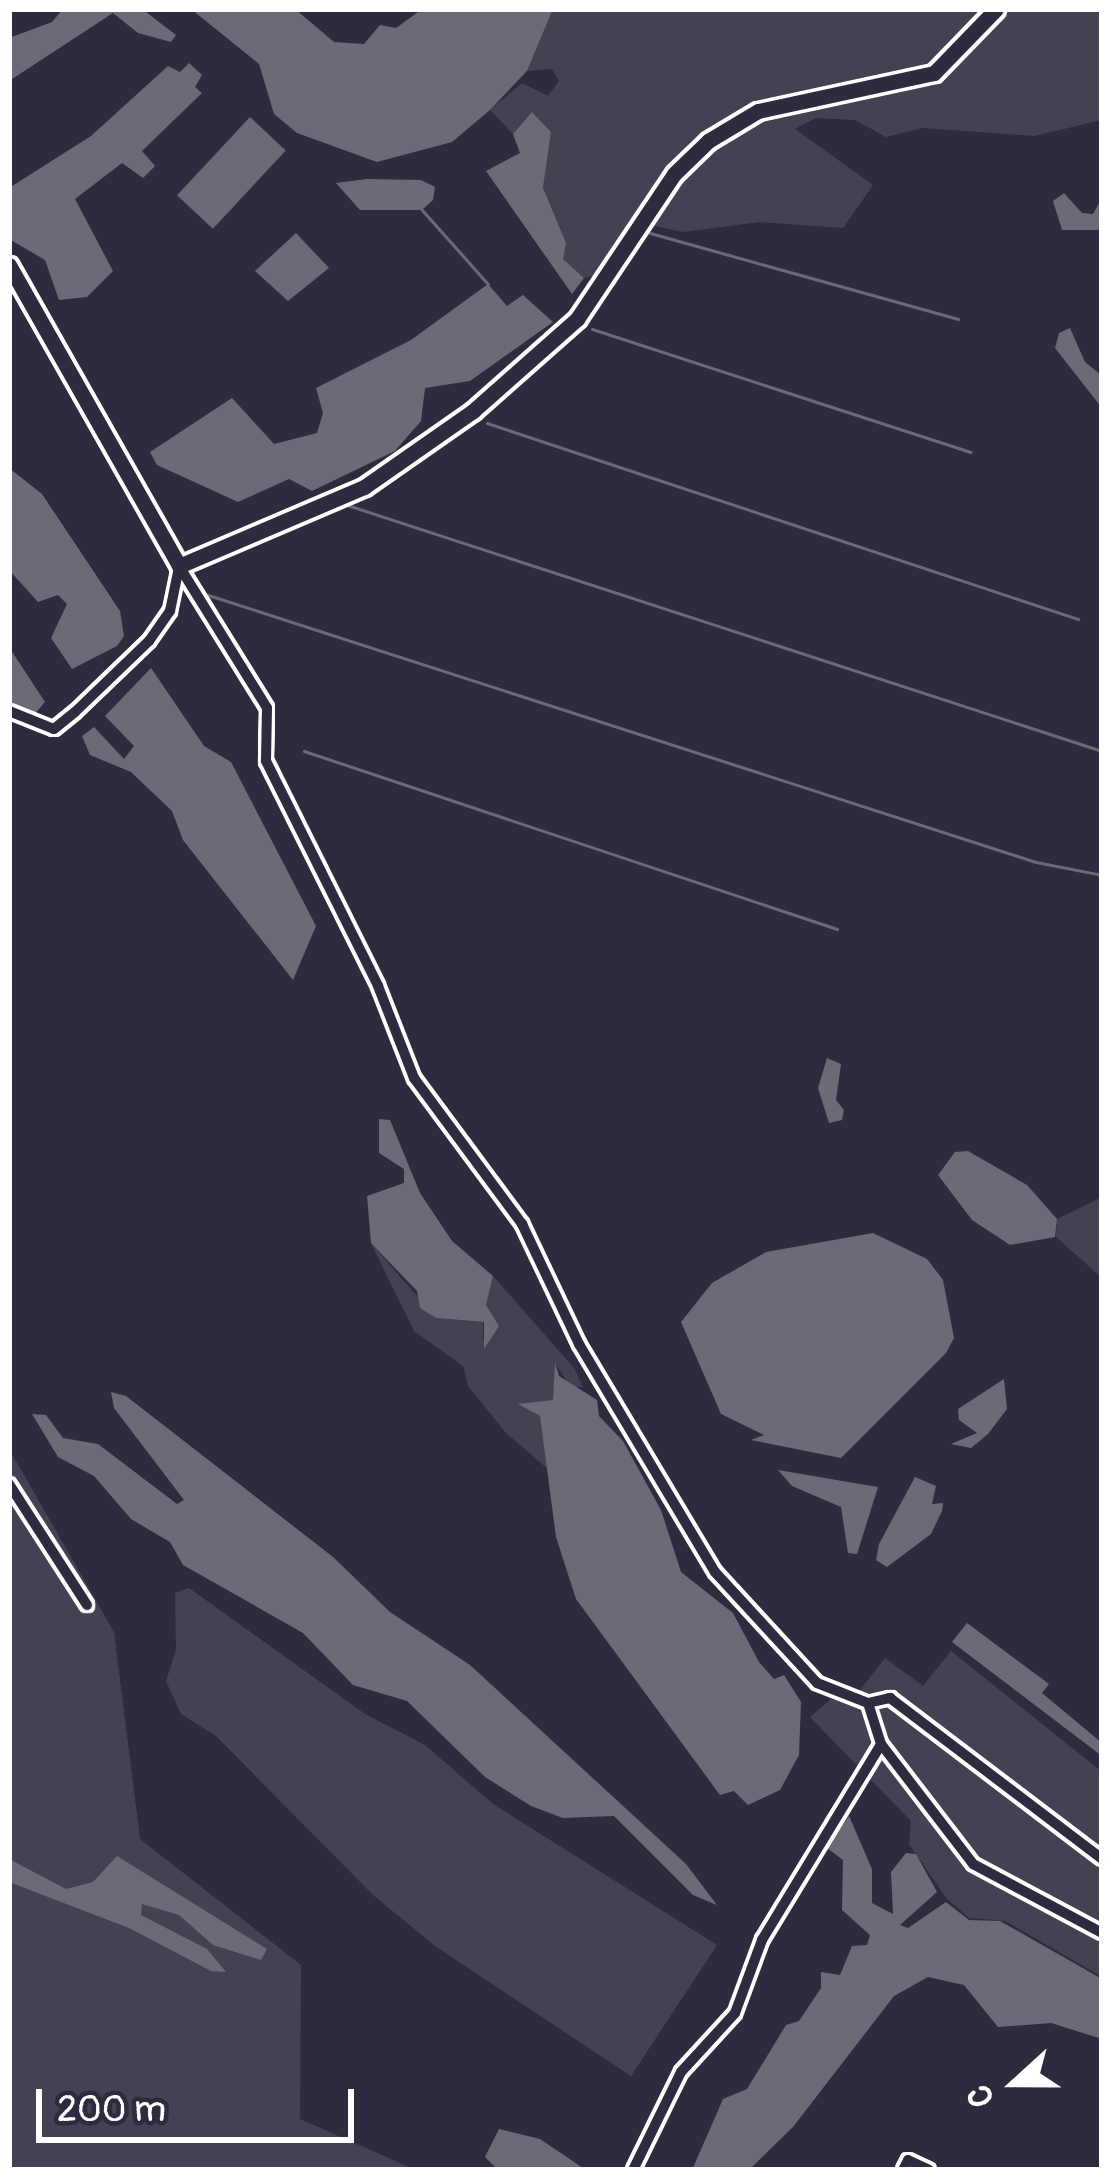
<!DOCTYPE html>
<html>
<head>
<meta charset="utf-8">
<style>
  body { margin:0 }
  #map { position:relative; width:1111px; height:2179px; overflow:hidden; background:#2f2a3d; font-family:Pangolin,sans-serif }
  div>[style] { position:absolute }
  .green>* { inset:0; background:#464152 }
  .water>* { inset:0; background:#6d6a77; transform-origin:0 0 }
  .stream>* { height:3px; margin:-1.5px; padding:0 1.5px; transform-origin:1.5px; border-radius:1.5px; background:#6d6a77 }
  .roads { filter:drop-shadow(3px 0 #fff) drop-shadow(-3px 0 #fff) drop-shadow(0 3px #fff) drop-shadow(0 -3px #fff) }
  .street>* { height:10px; margin:-5px; padding:0 5px; transform-origin:5px; border-radius:5px; background:#2f2a3d }
  .secondary>* { height:15px; margin:-7.5px; padding:0 7.5px; transform-origin:7.5px; border-radius:7.5px; background:#2f2a3d }
  span { translate:-50% -50%; white-space:nowrap; text-align:center; line-height:1.15; -webkit-text-stroke:9px #2f2a3d; paint-order:stroke }
  .frame { position:absolute; inset:0; border:12px solid #fff; pointer-events:none }
  .north { position:absolute; left:955px; top:2023px; width:120px; height:120px; -webkit-text-stroke:9px #2f2a3d; paint-order:stroke; rotate:249deg; font-size:33px; font-weight:700; line-height:48px; text-align:center; color:#fff }
  .north::after { content:''; display:block; margin:auto; width:42px; height:54px; background:#fff; clip-path:polygon(50% 0,100% 100%,50% 72%,0 100%) }
  .scale { position:absolute; left:36px; top:2089px; width:318px; height:54px; box-sizing:border-box; border:6px solid #fff; border-top:0; padding-left:15px; font-size:36px; line-height:42px; white-space:nowrap; color:#fff; -webkit-text-stroke:9px #2f2a3d; paint-order:stroke }
</style>
</head>
<body>
<div id="map">
  <div class="green">
    <i style="clip-path:polygon(553px 9px,1102px 9px,1102px 120px,1034px 136px,922px 128px,886px 137px,855px 120px,816px 118px,795px 129px,873px 185px,843px 228px,760px 222px,683px 232px,631px 221px,593px 276px,584px 278px,563px 259px,543px 188px,551px 132px,532px 112px,513px 134px,490px 110px,522px 83px,548px 96px,559px 81px,552px 69px,527px 71px)"></i>
    <i style="clip-path:polygon(1102px 1197px,1102px 1278px,1056px 1237px,1057px 1219px)"></i>
    <i style="clip-path:polygon(371px 1243px,436px 1318px,483px 1322px,483px 1340px,499px 1326px,486px 1305px,493px 1276px,574px 1368px,583px 1387px,571px 1387px,556px 1365px,553px 1400px,521px 1405px,540px 1416px,549px 1470px,506px 1433px,468px 1386px,463px 1366px,414px 1331px)"></i>
    <i style="clip-path:polygon(9px 1449px,114px 1632px,140px 1839px,301px 1965px,300px 2119px,416px 2170px,9px 2170px)"></i>
    <i style="clip-path:polygon(189px 1588px,365px 1714px,425px 1745px,493px 1804px,717px 1945px,631px 2076px,435px 1946px,373px 1895px,216px 1736px,181px 1714px,166px 1681px,176px 1650px,175px 1593px)"></i>
    <i style="clip-path:polygon(951px 1651px,1102px 1772px,1102px 1977px,1005px 1921px,969px 1918px,947px 1899px,909px 1844px,911px 1821px,810px 1717px,831px 1699px,849px 1704px,885px 1658px,923px 1686px)"></i>
  </div>
  <div class="water">
    <i style="clip-path:polygon(63px 9px,142px 9px,176px 35px,171px 42px,138px 33px,113px 13px,9px 81px,9px 38px,52px 22px)"></i>
    <i style="clip-path:polygon(191px 9px,295px 9px,334px 42px,364px 44px,380px 25px,396px 28px,418px 12px,553px 9px,527px 71px,490px 110px,452px 142px,377px 162px,297px 133px,274px 114px,259px 64px)"></i>
    <i style="clip-path:polygon(189px 63px,202px 75px,195px 87px,202px 93px,142px 151px,155px 166px,143px 178px,122px 163px,75px 199px,113px 271px,87px 297px,59px 300px,45px 260px,9px 239px,9px 188px,91px 136px,168px 66px,180px 72px)"></i>
    <i style="clip-path:polygon(532px 112px,551px 132px,543px 188px,566px 243px,563px 259px,584px 278px,572px 294px,486px 171px,520px 153px,513px 134px)"></i>
    <i style="left:250px;top:117px;width:49px;height:107px;rotate:43deg"></i>
    <i style="clip-path:polygon(367px 179px,421px 180px,435px 187px,433px 200px,422px 210px,360px 210px,336px 183px)"></i>
    <i style="clip-path:polygon(1064px 193px,1082px 213px,1093px 214px,1102px 198px,1102px 230px,1062px 230px,1053px 201px)"></i>
    <i style="clip-path:polygon(296px 233px,329px 268px,288px 301px,255px 271px)"></i>
    <i style="clip-path:polygon(488px 284px,507px 306px,523px 295px,553px 322px,470px 381px,425px 388px,421px 421px,395px 451px,312px 491px,289px 479px,238px 502px,157px 465px,150px 452px,232px 398px,274px 444px,317px 433px,323px 413px,316px 388px,411px 340px)"></i>
    <i style="clip-path:polygon(1070px 328px,1085px 362px,1101px 375px,1102px 408px,1055px 348px,1059px 333px)"></i>
    <i style="clip-path:polygon(9px 468px,42px 494px,120px 611px,124px 636px,117px 646px,72px 669px,51px 638px,67px 604px,58px 595px,38px 602px,9px 570px)"></i>
    <i style="clip-path:polygon(9px 647px,45px 702px,32px 717px,9px 707px)"></i>
    <i style="clip-path:polygon(151px 668px,204px 746px,231px 762px,316px 926px,293px 980px,183px 840px,172px 811px,131px 772px,90px 755px,82px 736px,94px 727px,124px 759px,134px 746px,105px 716px)"></i>
    <i style="clip-path:polygon(827px 1058px,841px 1064px,836px 1100px,844px 1110px,842px 1120px,829px 1123px,818px 1088px)"></i>
    <i style="clip-path:polygon(379px 1119px,390px 1120px,420px 1193px,452px 1241px,493px 1276px,486px 1305px,499px 1326px,484px 1349px,484px 1322px,436px 1318px,420px 1308px,417px 1291px,371px 1243px,367px 1196px,404px 1183px,404px 1169px,379px 1153px)"></i>
    <i style="clip-path:polygon(968px 1151px,1027px 1185px,1057px 1219px,1055px 1237px,1010px 1245px,972px 1220px,938px 1175px,955px 1152px)"></i>
    <i style="clip-path:polygon(873px 1233px,927px 1259px,943px 1280px,954px 1338px,946px 1353px,841px 1458px,751px 1440px,764px 1435px,721px 1414px,681px 1322px,712px 1283px,766px 1252px)"></i>
    <i style="clip-path:polygon(555px 1363px,559px 1376px,597px 1400px,599px 1416px,623px 1441px,661px 1510px,681px 1572px,733px 1613px,759px 1662px,774px 1679px,784px 1675px,801px 1702px,799px 1755px,780px 1790px,748px 1805px,734px 1791px,720px 1795px,576px 1599px,556px 1537px,540px 1416px,518px 1404px,553px 1400px)"></i>
    <i style="clip-path:polygon(1004px 1379px,1007px 1409px,988px 1434px,971px 1448px,951px 1444px,977px 1433px,959px 1420px,958px 1409px)"></i>
    <i style="clip-path:polygon(111px 1392px,126px 1396px,333px 1557px,390px 1612px,470px 1665px,686px 1864px,717px 1905px,693px 1895px,614px 1816px,563px 1818px,531px 1806px,485px 1777px,407px 1701px,353px 1685px,303px 1633px,183px 1565px,170px 1542px,131px 1519px,94px 1476px,58px 1457px,32px 1414px,46px 1415px,63px 1438px,98px 1444px,177px 1504px,184px 1500px,114px 1408px)"></i>
    <i style="clip-path:polygon(778px 1470px,878px 1487px,857px 1554px,848px 1553px,841px 1507px,792px 1486px)"></i>
    <i style="clip-path:polygon(915px 1477px,936px 1486px,932px 1504px,943px 1503px,942px 1511px,931px 1534px,887px 1567px,876px 1560px,879px 1544px)"></i>
    <i style="clip-path:polygon(967px 1623px,1049px 1684px,1042px 1693px,1102px 1743px,1102px 1756px,952px 1642px)"></i>
    <i style="clip-path:polygon(849px 1816px,872px 1869px,872px 1903px,893px 1914px,891px 1872px,906px 1853px,916px 1854px,937px 1892px,900px 1925px,908px 1928px,946px 1902px,969px 1920px,1000px 1921px,1102px 1979px,1102px 2039px,1051px 2023px,998px 2027px,964px 1985px,928px 1977px,894px 1996px,793px 2127px,749px 2170px,692px 2170px,723px 2099px,747px 2089px,786px 2025px,799px 2021px,821px 1988px,821px 1972px,840px 1975px,852px 1946px,867px 1945px,870px 1935px,842px 1910px,843px 1860px,827px 1848px)"></i>
    <i style="clip-path:polygon(117px 1856px,267px 1949px,261px 1960px,213px 1945px,179px 1915px,142px 1904px,141px 1915px,207px 1949px,226px 1972px,211px 1971px,129px 1928px,9px 1882px,9px 1859px,66px 1889px,93px 1882px)"></i>
    <i style="clip-path:polygon(499px 2129px,540px 2139px,586px 2170px,498px 2170px,485px 2157px)"></i>
  </div>
  <div class="stream">
    <i style="left:422px;top:210px;width:99px;rotate:48.3deg"></i>
    <i style="left:650px;top:233px;width:320px;rotate:15.6deg"></i>
    <i style="left:592px;top:329px;width:398px;rotate:18deg"></i>
    <i style="left:487px;top:423px;width:623px;rotate:18.35deg"></i>
    <i style="left:347px;top:505px;width:794px;rotate:18.05deg"></i>
    <i style="left:202px;top:593px;width:876px;rotate:17.88deg"></i>
    <i style="left:1036px;top:862px;width:67px;rotate:11.1deg"></i>
    <i style="left:304px;top:751px;width:562px;rotate:18.47deg"></i>
  </div>
  <div class="roads">
    <div class="street">
      <i style="left:179px;top:566px;width:167px;rotate:58.2deg"></i>
      <i style="left:267px;top:708px;width:53px;rotate:91.1deg"></i>
      <i style="left:266px;top:761px;width:251px;rotate:63.5deg"></i>
      <i style="left:378px;top:986px;width:99px;rotate:68.6deg"></i>
      <i style="left:414px;top:1078px;width:182px;rotate:53.5deg"></i>
      <i style="left:522px;top:1224px;width:133px;rotate:64.6deg"></i>
      <i style="left:579px;top:1344px;width:265px;rotate:59.2deg"></i>
      <i style="left:715px;top:1572px;width:151px;rotate:47.4deg"></i>
      <i style="left:817px;top:1683px;width:55px;rotate:21.4deg"></i>
      <i style="left:868px;top:1703px;width:23px;rotate:-13deg"></i>
      <i style="left:890px;top:1698px;width:266px;rotate:37.2deg"></i>
      <i style="left:9px;top:711px;width:48px;rotate:21.8deg"></i>
      <i style="left:54px;top:729px;width:27px;rotate:-39deg"></i>
      <i style="left:75px;top:712px;width:103px;rotate:-43.8deg"></i>
      <i style="left:149px;top:641px;width:37px;rotate:-55deg"></i>
      <i style="left:170px;top:611px;width:45px;rotate:-78.4deg"></i>
      <i style="left:9px;top:1484px;width:144px;rotate:57.2deg"></i>
      <i style="left:881px;top:1744px;width:151px;rotate:52.5deg"></i>
      <i style="left:973px;top:1864px;width:146px;rotate:28.1deg"></i>
      <i style="left:633px;top:2170px;width:109px;rotate:-63.9deg"></i>
      <i style="left:681px;top:2072px;width:80px;rotate:-47.5deg"></i>
      <i style="left:735px;top:2013px;width:78px;rotate:-69.7deg"></i>
      <i style="left:762px;top:1940px;width:229px;rotate:-58.7deg"></i>
      <i style="left:881px;top:1744px;width:43px;rotate:-107.6deg"></i>
      <i style="left:903px;top:2170px;width:11px;rotate:-63deg"></i>
      <i style="left:908px;top:2160px;width:23px;rotate:25deg"></i>
    </div>
    <div class="secondary">
      <i style="left:9px;top:265px;width:346px;rotate:60.5deg"></i>
      <i style="left:179px;top:566px;width:201px;rotate:-23.1deg"></i>
      <i style="left:364px;top:487px;width:133px;rotate:-34.9deg"></i>
      <i style="left:473px;top:411px;width:139px;rotate:-41.5deg"></i>
      <i style="left:577px;top:319px;width:174px;rotate:-56.2deg"></i>
      <i style="left:674px;top:174px;width:47px;rotate:-44.1deg"></i>
      <i style="left:708px;top:141px;width:58px;rotate:-31deg"></i>
      <i style="left:758px;top:111px;width:180px;rotate:-12.2deg"></i>
      <i style="left:934px;top:73px;width:89px;rotate:-45.9deg"></i>
    </div>
  </div>
  <div class="frame"></div>
  <div class="north">С</div>
  <div class="scale">200 m</div>
</div>
</body>
</html>
